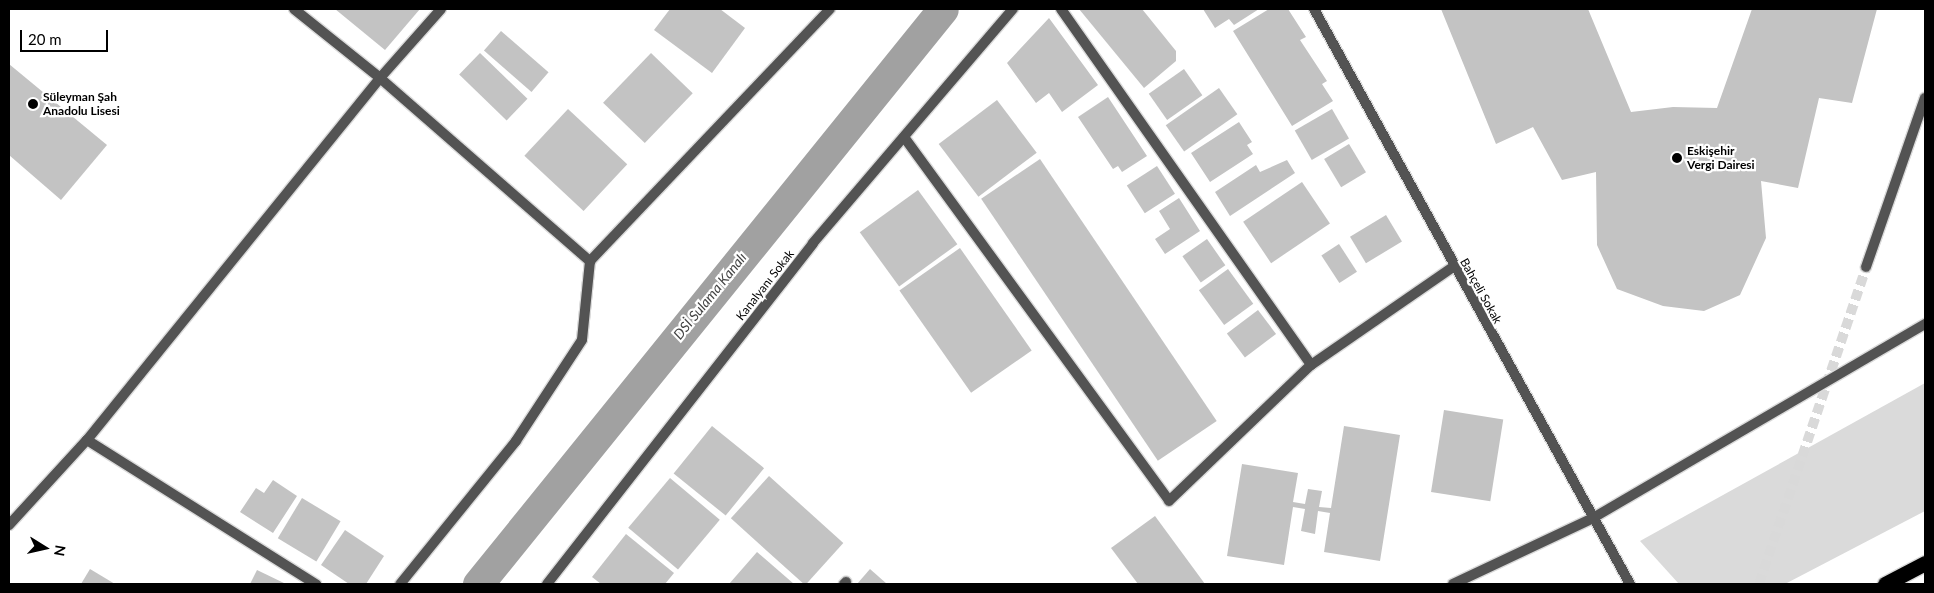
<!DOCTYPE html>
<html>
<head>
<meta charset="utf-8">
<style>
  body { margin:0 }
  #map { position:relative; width:1934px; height:593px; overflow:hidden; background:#fff; font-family:Lato,sans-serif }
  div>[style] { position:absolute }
  .green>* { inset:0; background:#dadada }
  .canal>* { height:31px; margin:-15.5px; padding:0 15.5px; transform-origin:15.5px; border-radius:15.5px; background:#a1a1a1 }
  .building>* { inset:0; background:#c3c3c3; transform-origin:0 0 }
  .street-tunnel>* { height:10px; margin-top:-5px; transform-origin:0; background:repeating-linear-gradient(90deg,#d9d9d9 0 10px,transparent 0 15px) }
  .roads { filter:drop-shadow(1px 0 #dbdbdb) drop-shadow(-1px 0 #dbdbdb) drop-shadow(0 1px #dbdbdb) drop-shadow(0 -1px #dbdbdb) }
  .lane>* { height:10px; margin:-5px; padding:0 5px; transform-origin:5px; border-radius:5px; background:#535353 }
  .street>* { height:10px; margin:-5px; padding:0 5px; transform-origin:5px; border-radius:5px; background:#535353 }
  .highway>* { height:15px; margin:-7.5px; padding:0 7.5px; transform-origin:7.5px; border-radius:7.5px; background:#000 }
  .dots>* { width:14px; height:14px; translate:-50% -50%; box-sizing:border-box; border:2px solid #fff; border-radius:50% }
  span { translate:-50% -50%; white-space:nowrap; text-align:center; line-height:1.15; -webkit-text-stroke:4.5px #fff; paint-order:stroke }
  .poi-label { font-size:12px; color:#000; font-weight:700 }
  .left { translate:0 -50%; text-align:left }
  .street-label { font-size:12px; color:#000 }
  .water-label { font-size:14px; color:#424242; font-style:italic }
  .frame { position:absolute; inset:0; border:10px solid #000; pointer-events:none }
  .north { position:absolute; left:20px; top:523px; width:50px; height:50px; -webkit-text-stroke:4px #fff; paint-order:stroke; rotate:100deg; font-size:14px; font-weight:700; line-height:20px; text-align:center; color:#000 }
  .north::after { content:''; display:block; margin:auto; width:18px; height:22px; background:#000; clip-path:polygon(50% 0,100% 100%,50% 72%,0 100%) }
  .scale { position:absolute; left:20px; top:30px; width:88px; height:22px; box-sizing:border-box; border:2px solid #000; border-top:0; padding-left:6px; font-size:15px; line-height:18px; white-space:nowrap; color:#000; -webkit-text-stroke:4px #fff; paint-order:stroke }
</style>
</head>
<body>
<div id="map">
  <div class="green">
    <i style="clip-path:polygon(1925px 383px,1925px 511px,1785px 584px,1679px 584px,1640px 541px)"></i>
  </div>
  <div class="canal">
    <i style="left:478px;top:584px;width:739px;rotate:-51.04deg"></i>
  </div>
  <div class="building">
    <i style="clip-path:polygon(335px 9px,420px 9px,385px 50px)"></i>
    <i style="clip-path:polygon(670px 9px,720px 9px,745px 28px,712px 73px,654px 30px)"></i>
    <i style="clip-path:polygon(1079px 9px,1142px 9px,1176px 51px,1176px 61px,1144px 88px)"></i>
    <i style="clip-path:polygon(1203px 9px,1259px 9px,1234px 25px,1229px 19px,1215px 28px)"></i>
    <i style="clip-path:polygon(1269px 9px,1288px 9px,1306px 37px,1300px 40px,1327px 81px,1322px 84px,1333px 101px,1292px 126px,1233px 31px)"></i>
    <i style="clip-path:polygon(1441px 9px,1588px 9px,1631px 112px,1673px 107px,1717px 108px,1752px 9px,1877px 9px,1852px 103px,1819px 98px,1798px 188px,1761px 181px,1766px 238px,1740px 295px,1704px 311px,1663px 306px,1617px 289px,1597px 245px,1596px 172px,1562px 180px,1533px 127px,1496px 144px)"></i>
    <i style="clip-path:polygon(1049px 18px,1098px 85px,1062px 112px,1049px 93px,1036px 103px,1007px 63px)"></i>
    <i style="left:501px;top:31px;width:63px;height:26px;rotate:41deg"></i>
    <i style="left:480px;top:53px;width:66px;height:30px;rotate:44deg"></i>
    <i style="left:651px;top:53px;width:58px;height:69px;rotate:44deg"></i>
    <i style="clip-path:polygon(9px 64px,107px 145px,61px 200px,9px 155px)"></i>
    <i style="left:1184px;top:69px;width:32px;height:43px;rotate:55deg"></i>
    <i style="left:1219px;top:88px;width:32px;height:65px;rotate:55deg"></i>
    <i style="clip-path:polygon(1108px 97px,1147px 156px,1122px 172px,1118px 166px,1113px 169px,1078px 117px)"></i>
    <i style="left:997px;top:100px;width:66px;height:73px;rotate:53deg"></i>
    <i style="left:568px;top:109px;width:81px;height:64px;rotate:43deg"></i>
    <i style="left:1332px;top:109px;width:34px;height:43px;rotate:60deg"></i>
    <i style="clip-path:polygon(1239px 122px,1252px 142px,1247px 145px,1253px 154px,1210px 182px,1191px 153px)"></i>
    <i style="left:1349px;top:144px;width:33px;height:29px;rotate:59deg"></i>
    <i style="left:1040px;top:159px;width:316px;height:71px;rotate:56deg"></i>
    <i style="clip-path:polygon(1287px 160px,1295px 173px,1230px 216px,1215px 192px,1256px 165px,1260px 172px)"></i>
    <i style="left:1157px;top:166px;width:33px;height:36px;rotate:57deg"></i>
    <i style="left:1302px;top:182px;width:50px;height:71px;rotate:56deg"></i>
    <i style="left:918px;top:190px;width:67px;height:72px;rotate:54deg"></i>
    <i style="clip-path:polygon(1179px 198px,1200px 231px,1165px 254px,1155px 239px,1170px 229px,1159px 211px)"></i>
    <i style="left:1386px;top:215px;width:31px;height:42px;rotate:59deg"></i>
    <i style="left:1207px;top:239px;width:32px;height:30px;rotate:55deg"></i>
    <i style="left:1339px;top:244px;width:33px;height:21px;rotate:57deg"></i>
    <i style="left:960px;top:248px;width:125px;height:74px;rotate:55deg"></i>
    <i style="left:1228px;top:269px;width:43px;height:36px;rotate:54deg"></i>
    <i style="left:1258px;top:310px;width:30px;height:39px;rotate:53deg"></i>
    <i style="left:1444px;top:410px;width:60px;height:83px;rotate:9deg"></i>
    <i style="left:712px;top:426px;width:67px;height:61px;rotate:39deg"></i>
    <i style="clip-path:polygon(1344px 426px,1400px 435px,1380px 561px,1324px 552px,1330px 513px,1318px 511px,1315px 534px,1301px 531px,1305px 509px,1293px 507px,1284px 565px,1227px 556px,1242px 464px,1298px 473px,1293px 502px,1305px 504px,1308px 489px,1322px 491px,1319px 507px,1331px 508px)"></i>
    <i style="left:769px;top:476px;width:100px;height:57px;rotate:42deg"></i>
    <i style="left:670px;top:478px;width:65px;height:65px;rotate:40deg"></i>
    <i style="clip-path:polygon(273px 480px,297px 496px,273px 533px,240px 512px,256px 488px,264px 493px)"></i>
    <i style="left:302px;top:498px;width:45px;height:47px;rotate:31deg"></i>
    <i style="clip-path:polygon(1155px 516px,1205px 584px,1138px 584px,1111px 548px)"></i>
    <i style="clip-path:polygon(345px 530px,384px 556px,366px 584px,349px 584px,321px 565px)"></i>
    <i style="clip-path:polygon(626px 534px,674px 573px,665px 584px,601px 584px,592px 577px)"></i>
    <i style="clip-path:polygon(757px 552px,794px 584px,729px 584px)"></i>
    <i style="clip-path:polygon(90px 569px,115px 584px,81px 584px)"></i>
    <i style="clip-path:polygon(870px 569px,887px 584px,857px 584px)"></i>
    <i style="clip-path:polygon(257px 570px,286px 584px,250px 584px)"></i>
  </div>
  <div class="street-tunnel">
    <i style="left:1759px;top:584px;width:335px;rotate:-71.3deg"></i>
  </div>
  <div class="roads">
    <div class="lane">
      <i style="left:1453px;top:584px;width:155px;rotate:-25.2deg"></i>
    </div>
    <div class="street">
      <i style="left:294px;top:9px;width:110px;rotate:38.7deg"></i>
      <i style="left:380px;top:78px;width:92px;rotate:-48.5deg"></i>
      <i style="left:1061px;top:9px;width:435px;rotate:54.9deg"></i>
      <i style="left:1314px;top:9px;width:656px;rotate:61.21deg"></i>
      <i style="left:904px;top:137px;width:450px;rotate:53.9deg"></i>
      <i style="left:1169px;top:501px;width:197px;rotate:-43.8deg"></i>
      <i style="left:1311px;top:365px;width:173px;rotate:-34.6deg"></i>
      <i style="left:590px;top:261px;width:348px;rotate:-46.4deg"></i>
      <i style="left:1866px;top:267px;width:179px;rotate:-70.8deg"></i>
      <i style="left:87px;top:440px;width:271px;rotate:32.2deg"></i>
      <i style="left:1593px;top:518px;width:385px;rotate:-30.3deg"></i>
      <i style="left:9px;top:525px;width:115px;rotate:-47.5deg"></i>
      <i style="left:87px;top:440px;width:466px;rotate:-51deg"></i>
      <i style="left:380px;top:78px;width:279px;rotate:41.1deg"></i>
      <i style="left:590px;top:261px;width:79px;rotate:95.8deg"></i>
      <i style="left:582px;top:340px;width:121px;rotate:123.2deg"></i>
      <i style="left:516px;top:441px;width:184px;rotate:129deg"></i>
      <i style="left:547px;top:584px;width:432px;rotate:-52deg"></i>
      <i style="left:813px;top:243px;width:308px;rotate:-49.5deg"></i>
      <i style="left:844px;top:584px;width:3px;rotate:-45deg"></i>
    </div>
    <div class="highway">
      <i style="left:1885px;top:584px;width:45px;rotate:-27.7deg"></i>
    </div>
  </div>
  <div class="dots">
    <i style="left:33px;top:104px;background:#000"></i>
    <i style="left:1677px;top:158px;background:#000"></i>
  </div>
  <div class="poi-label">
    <span class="left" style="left:43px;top:104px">Süleyman Şah<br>Anadolu Lisesi</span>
    <span class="left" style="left:1687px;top:158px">Eskişehir<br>Vergi Dairesi</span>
  </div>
  <div class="street-label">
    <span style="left:765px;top:285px;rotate:-52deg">Kanalyanı Sokak</span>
    <span style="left:1481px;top:291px;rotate:61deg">Bahçeli Sokak</span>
  </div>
  <div class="water-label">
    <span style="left:710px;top:296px;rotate:-51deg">DSİ Sulama Kanalı</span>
  </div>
  <div class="frame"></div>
  <div class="north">N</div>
  <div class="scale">20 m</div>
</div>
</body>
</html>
